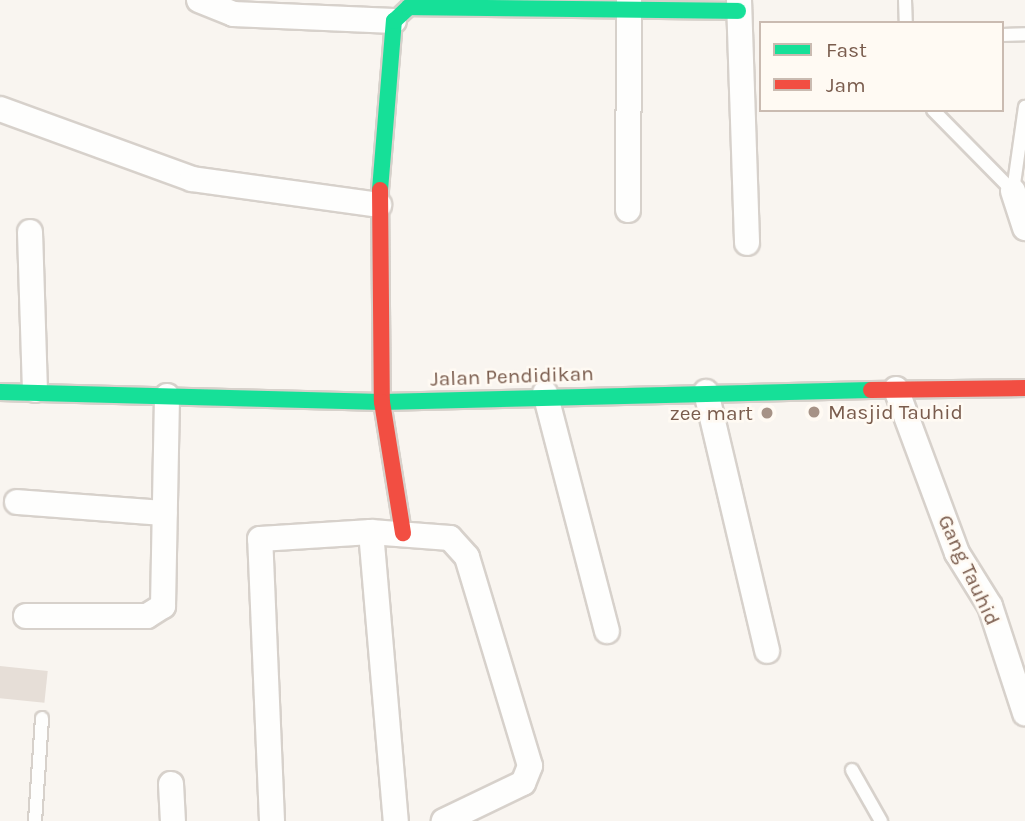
<!DOCTYPE html>
<html>
<head>
<meta charset="utf-8">
<style>
  body { margin:0 }
  #map { position:relative; width:1025px; height:821px; overflow:hidden; background:#f9f5f0; font-family:Karla,sans-serif }
  div>[style] { position:absolute }
  .building>* { inset:0; background:#e6ded7; transform-origin:0 0 }
  .roads { filter:drop-shadow(2px 0 #d7d1cb) drop-shadow(-2px 0 #d7d1cb) drop-shadow(0 2px #d7d1cb) drop-shadow(0 -2px #d7d1cb) }
  .lane>* { height:12px; margin:-6px; padding:0 6px; transform-origin:6px; border-radius:6px; background:#fefefd }
  .street>* { height:24px; margin:-12px; padding:0 12px; transform-origin:12px; border-radius:12px; background:#fefefd }
  .fast>* { height:16px; margin:-8px; padding:0 8px; transform-origin:8px; border-radius:8px; background:#16e098 }
  .jam>* { height:16px; margin:-8px; padding:0 8px; transform-origin:8px; border-radius:8px; background:#f24e42 }
  .dots>* { width:19px; height:19px; translate:-50% -50%; box-sizing:border-box; border:4px solid #fffaf3; border-radius:50% }
  span { translate:-50% -50%; white-space:nowrap; text-align:center; line-height:1.15; -webkit-text-stroke:5px #fffaf3; paint-order:stroke }
  .street-label { font-size:21px; color:#7a5c4d }
  .poi-label { font-size:21px; color:#7a5c4d }
  .left { translate:0 -50%; text-align:left }
  .right { translate:-100% -50%; text-align:right }
  .legend { position:absolute; left:759px; top:21px; width:245px; height:91px; box-sizing:border-box; background:#fffaf3; border:2px solid #cabbb1; margin:0; padding:9px 12px; list-style:none; font-size:21px; color:#7a5c4d }
  .legend li { display:flex; align-items:center; gap:14px; height:35px }
  .legend b { width:35px; border:2px solid #cabbb1 }
</style>
</head>
<body>
<div id="map">
  <div class="building">
    <i style="left:0;top:666px;width:48px;height:32px;rotate:6deg"></i>
  </div>
  <div class="roads">
    <div class="lane">
      <i style="left:905px;top:0;width:23px;rotate:88deg"></i>
      <i style="left:1002px;top:35px;width:23px;rotate:-2deg"></i>
      <i style="left:933px;top:110px;width:114px;rotate:45.4deg"></i>
      <i style="left:1013px;top:191px;width:85px;rotate:-81.9deg"></i>
      <i style="left:852px;top:770px;width:59px;rotate:60.4deg"></i>
      <i style="left:35px;top:821px;width:103px;rotate:-86.1deg"></i>
    </div>
    <div class="street">
      <i style="left:199px;top:0;width:37px;rotate:22deg"></i>
      <i style="left:233px;top:14px;width:161px;rotate:2.5deg"></i>
      <i style="left:739px;top:0;width:243px;rotate:88.1deg"></i>
      <i style="left:0;top:109px;width:204px;rotate:20deg"></i>
      <i style="left:192px;top:179px;width:189px;rotate:7.9deg"></i>
      <i style="left:1013px;top:191px;width:39px;rotate:72deg"></i>
      <i style="left:628px;top:210px;width:210px;rotate:-89.7deg"></i>
      <i style="left:30px;top:232px;width:158px;rotate:88.2deg"></i>
      <i style="left:896px;top:389px;width:175px;rotate:69.6deg"></i>
      <i style="left:957px;top:553px;width:62px;rotate:58.1deg"></i>
      <i style="left:990px;top:606px;width:113px;rotate:71.9deg"></i>
      <i style="left:706px;top:392px;width:266px;rotate:76.7deg"></i>
      <i style="left:545px;top:393px;width:246px;rotate:75.4deg"></i>
      <i style="left:17px;top:502px;width:148px;rotate:4.3deg"></i>
      <i style="left:371px;top:532px;width:290px;rotate:85.1deg"></i>
      <i style="left:26px;top:616px;width:121px"></i>
      <i style="left:147px;top:616px;width:19px;rotate:-32deg"></i>
      <i style="left:163px;top:606px;width:210px;rotate:-88.9deg"></i>
      <i style="left:171px;top:784px;width:37px;rotate:87deg"></i>
      <i style="left:272px;top:821px;width:282px;rotate:-92.4deg"></i>
      <i style="left:260px;top:539px;width:111px;rotate:-3.6deg"></i>
      <i style="left:371px;top:532px;width:79px;rotate:4.3deg"></i>
      <i style="left:450px;top:538px;width:25px;rotate:48deg"></i>
      <i style="left:467px;top:557px;width:218px;rotate:73.2deg"></i>
      <i style="left:530px;top:766px;width:18px;rotate:112deg"></i>
      <i style="left:523px;top:783px;width:88px;rotate:154.3deg"></i>
    </div>
    <div class="fast">
      <i style="left:380px;top:190px;width:170px;rotate:-85.3deg"></i>
      <i style="left:394px;top:21px;width:21px;rotate:-43deg"></i>
      <i style="left:409px;top:7px;width:329px;rotate:0.7deg"></i>
      <i style="left:0;top:392px;width:382px;rotate:1.5deg"></i>
      <i style="left:382px;top:402px;width:489px;rotate:-1.4deg"></i>
    </div>
    <div class="jam">
      <i style="left:380px;top:190px;width:212px;rotate:89.5deg"></i>
      <i style="left:382px;top:402px;width:133px;rotate:80.9deg"></i>
      <i style="left:871px;top:390px;width:154px;rotate:-0.7deg"></i>
    </div>
  </div>
  <div class="dots">
    <i style="left:814px;top:412px;background:#a69286"></i>
    <i style="left:767px;top:413px;background:#a69286"></i>
  </div>
  <div class="street-label">
    <span style="left:512px;top:376px;rotate:-2deg">Jalan Pendidikan</span>
    <span style="left:969px;top:570px;rotate:65deg">Gang Tauhid</span>
  </div>
  <div class="poi-label">
    <span class="left" style="left:828px;top:412px">Masjid Tauhid</span>
    <span class="right" style="left:753px;top:413px">zee mart</span>
  </div>
  <ul class="legend">
  <li><b style="height:9px;background:#16e098"></b>Fast</li>
  <li><b style="height:9px;background:#f24e42"></b>Jam</li>
  </ul>
</div>
</body>
</html>
